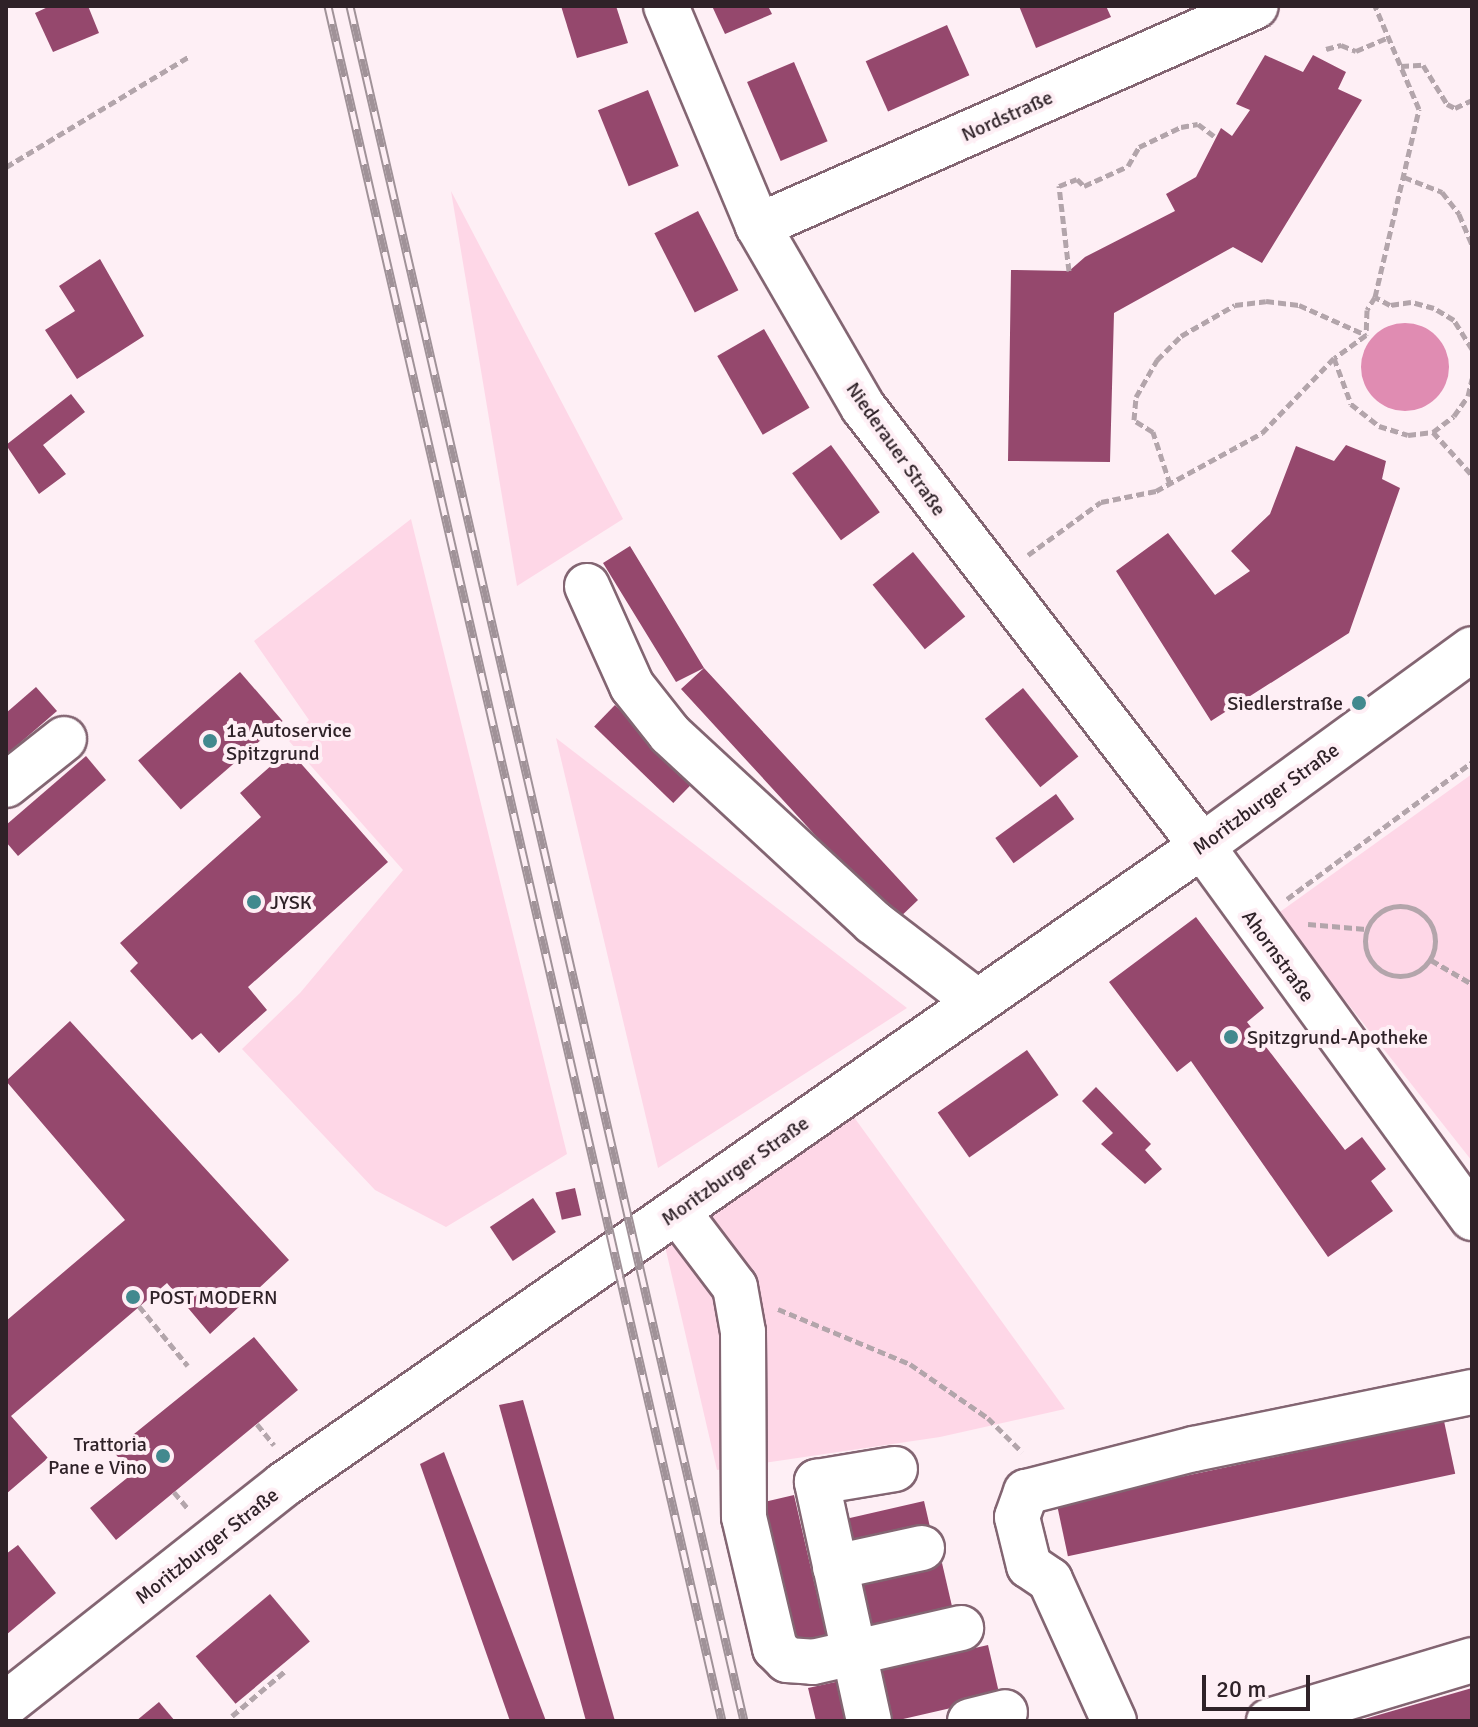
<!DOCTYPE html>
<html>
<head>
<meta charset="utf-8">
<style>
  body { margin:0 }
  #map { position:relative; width:1478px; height:1727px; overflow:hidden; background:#feeff5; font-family:Signika,sans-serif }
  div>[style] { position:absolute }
  .green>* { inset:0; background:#fed7e7 }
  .water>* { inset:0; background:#e08cb2 }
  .round { border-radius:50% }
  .building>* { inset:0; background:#95486d; transform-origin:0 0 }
  .path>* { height:5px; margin-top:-2.5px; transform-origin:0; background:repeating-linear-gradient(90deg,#b3a5ab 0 8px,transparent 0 12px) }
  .path>.ring { margin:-2.5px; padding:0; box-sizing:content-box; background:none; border:5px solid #b3a5ab; border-radius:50% }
  .roads { filter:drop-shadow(2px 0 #836572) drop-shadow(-2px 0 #836572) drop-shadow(0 2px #836572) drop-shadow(0 -2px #836572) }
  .minor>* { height:44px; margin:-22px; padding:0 22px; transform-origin:22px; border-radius:22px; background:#fff }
  .rail>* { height:9px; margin-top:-4.5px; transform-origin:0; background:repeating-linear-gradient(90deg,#feeff5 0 18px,#a09298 0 36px); box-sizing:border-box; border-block:2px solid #a09298 }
  .dots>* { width:22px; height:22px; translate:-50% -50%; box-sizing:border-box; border:4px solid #feeff5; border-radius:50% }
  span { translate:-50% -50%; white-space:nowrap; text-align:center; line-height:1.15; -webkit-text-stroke:8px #feeff5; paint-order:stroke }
  .street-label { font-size:20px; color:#2f2228 }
  .poi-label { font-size:20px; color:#2f2228 }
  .right { translate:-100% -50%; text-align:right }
  .left { translate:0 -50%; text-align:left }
  .frame { position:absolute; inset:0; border:8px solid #2f2228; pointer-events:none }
  .scale { position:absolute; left:1202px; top:1675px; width:108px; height:36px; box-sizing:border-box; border:4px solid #2f2228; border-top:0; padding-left:10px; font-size:24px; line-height:28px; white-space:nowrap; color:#2f2228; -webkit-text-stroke:6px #feeff5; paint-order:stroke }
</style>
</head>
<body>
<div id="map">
  <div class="green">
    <i style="clip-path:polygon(451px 191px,623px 519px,517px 586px)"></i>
    <i style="clip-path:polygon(411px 519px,567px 1154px,446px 1227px,375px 1190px,242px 1049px,300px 993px,403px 870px,289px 741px,309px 720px,254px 641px)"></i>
    <i style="clip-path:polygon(556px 738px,907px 1008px,658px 1168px)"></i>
    <i style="clip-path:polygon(1472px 774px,1472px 1161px,1277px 914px)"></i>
    <i style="clip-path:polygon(851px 1113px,1065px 1409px,940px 1437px,717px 1470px,664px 1242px)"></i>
  </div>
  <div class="water">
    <i class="round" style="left:1361px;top:323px;width:88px;height:88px"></i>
  </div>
  <div class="building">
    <i style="clip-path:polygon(50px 6px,88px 6px,99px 33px,53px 52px,35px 13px)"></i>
    <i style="clip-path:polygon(561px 6px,616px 6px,628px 43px,577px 58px)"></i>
    <i style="clip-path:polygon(712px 6px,768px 6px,772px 14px,725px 34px)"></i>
    <i style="clip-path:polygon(1019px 6px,1106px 6px,1111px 17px,1036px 48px)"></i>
    <i style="left:947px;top:25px;width:55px;height:89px;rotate:66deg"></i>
    <i style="clip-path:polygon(1265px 55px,1303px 72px,1313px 55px,1346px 72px,1338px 89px,1362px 100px,1262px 263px,1233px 247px,1114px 313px,1110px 462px,1008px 461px,1011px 270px,1069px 271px,1085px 257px,1175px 211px,1166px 194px,1196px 177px,1221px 128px,1232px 136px,1250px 110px,1236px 104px)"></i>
    <i style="left:794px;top:62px;width:86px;height:51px;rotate:67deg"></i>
    <i style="left:648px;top:90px;width:82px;height:54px;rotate:68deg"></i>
    <i style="left:698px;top:211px;width:89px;height:49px;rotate:63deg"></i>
    <i style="clip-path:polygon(100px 259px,144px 336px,77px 379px,45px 330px,75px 311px,59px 286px)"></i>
    <i style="left:764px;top:329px;width:91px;height:54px;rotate:60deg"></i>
    <i style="clip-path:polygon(71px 394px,85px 412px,43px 445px,66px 474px,39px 494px,6px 445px)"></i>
    <i style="left:831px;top:445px;width:83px;height:48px;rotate:54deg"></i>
    <i style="clip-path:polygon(1346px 445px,1386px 461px,1382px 479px,1400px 488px,1349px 633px,1211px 721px,1116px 571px,1168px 533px,1215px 595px,1250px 571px,1231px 551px,1270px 514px,1296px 446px,1334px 461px)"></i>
    <i style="clip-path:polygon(630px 546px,704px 668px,918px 900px,895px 922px,681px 689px,704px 668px,676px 682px,603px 563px)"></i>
    <i style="left:913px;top:552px;width:83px;height:52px;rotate:51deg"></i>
    <i style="left:240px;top:672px;width:65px;height:135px;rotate:49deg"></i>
    <i style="clip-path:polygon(36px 687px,57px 711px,6px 755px,6px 713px)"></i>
    <i style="left:1023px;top:688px;width:88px;height:49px;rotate:51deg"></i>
    <i style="left:615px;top:705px;width:110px;height:30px;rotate:44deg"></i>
    <i style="clip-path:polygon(289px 750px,388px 862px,248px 987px,267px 1010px,219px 1053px,201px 1033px,192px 1040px,130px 971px,138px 963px,120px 943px,261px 817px,240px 793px)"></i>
    <i style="clip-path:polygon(86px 756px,106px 780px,18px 856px,6px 842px,6px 825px)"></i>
    <i style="left:1056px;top:794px;width:31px;height:75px;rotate:54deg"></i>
    <i style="clip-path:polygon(1196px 917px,1264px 1008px,1247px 1022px,1345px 1150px,1362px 1137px,1386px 1169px,1371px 1181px,1393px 1211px,1328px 1257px,1191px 1061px,1177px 1072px,1109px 982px)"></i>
    <i style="clip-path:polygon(70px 1021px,289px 1260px,210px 1334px,167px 1283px,11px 1416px,48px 1458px,6px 1494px,6px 1321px,125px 1220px,6px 1081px)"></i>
    <i style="left:1027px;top:1050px;width:55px;height:109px;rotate:55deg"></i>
    <i style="clip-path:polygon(1096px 1087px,1151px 1144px,1145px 1150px,1162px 1169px,1145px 1184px,1101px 1144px,1113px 1133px,1082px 1101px)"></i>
    <i style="left:575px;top:1188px;width:28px;height:20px;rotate:77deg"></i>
    <i style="left:533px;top:1198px;width:41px;height:52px;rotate:56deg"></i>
    <i style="clip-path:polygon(254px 1337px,298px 1390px,116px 1540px,90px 1508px,132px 1474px,113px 1451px)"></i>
    <i style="clip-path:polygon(523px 1400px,615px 1721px,586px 1721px,499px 1405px)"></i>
    <i style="left:1444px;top:1421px;width:54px;height:396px;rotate:78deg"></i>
    <i style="clip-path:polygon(444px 1452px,546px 1721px,510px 1721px,420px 1464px)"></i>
    <i style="left:794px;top:1495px;width:150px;height:34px;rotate:77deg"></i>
    <i style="left:924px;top:1501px;width:28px;height:85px;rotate:77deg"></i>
    <i style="clip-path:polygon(18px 1545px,56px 1593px,6px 1635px,6px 1554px)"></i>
    <i style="left:942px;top:1563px;width:54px;height:90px;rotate:77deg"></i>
    <i style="left:270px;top:1594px;width:62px;height:97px;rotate:50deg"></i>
    <i style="left:988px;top:1645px;width:53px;height:116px;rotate:77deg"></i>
    <i style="clip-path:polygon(840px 1681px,849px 1721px,816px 1721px,808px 1688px)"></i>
    <i style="clip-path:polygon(1472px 1688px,1472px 1721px,1361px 1721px,1361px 1720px)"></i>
    <i style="clip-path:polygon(159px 1702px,175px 1721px,136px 1721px)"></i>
  </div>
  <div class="path">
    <i style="left:1326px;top:49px;width:16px;rotate:-15deg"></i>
    <i style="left:1341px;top:45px;width:16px;rotate:22deg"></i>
    <i style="left:1356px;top:51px;width:36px;rotate:-23deg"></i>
    <i style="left:1401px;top:66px;width:22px;rotate:-3deg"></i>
    <i style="left:1423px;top:65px;width:46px;rotate:58.4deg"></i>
    <i style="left:1447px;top:104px;width:9px;rotate:27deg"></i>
    <i style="left:1455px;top:108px;width:19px;rotate:-25deg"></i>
    <i style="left:6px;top:167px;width:213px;rotate:-31.1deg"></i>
    <i style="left:1404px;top:177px;width:41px;rotate:21.5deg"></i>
    <i style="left:1442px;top:192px;width:28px;rotate:52deg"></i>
    <i style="left:1459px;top:214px;width:33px;rotate:67deg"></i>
    <i style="left:1069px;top:271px;width:86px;rotate:-96.7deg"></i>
    <i style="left:1059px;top:186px;width:19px;rotate:-21deg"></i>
    <i style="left:1077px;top:179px;width:10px;rotate:45deg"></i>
    <i style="left:1084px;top:186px;width:48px;rotate:-24.4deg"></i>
    <i style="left:1128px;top:166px;width:22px;rotate:-60deg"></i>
    <i style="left:1139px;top:147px;width:47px;rotate:-25.5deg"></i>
    <i style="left:1181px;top:127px;width:17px;rotate:-10deg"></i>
    <i style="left:1198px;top:124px;width:20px;rotate:37deg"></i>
    <i style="left:1375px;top:297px;width:193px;rotate:-76.8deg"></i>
    <i style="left:1419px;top:109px;width:112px;rotate:-113.1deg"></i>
    <i style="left:1472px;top:349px;width:34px;rotate:-122deg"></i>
    <i style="left:1454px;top:320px;width:23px;rotate:-149deg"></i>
    <i style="left:1434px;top:308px;width:24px;rotate:-165deg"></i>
    <i style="left:1411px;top:302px;width:21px;rotate:172deg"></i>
    <i style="left:1390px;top:305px;width:17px;rotate:-152deg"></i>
    <i style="left:1375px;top:297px;width:15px;rotate:122deg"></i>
    <i style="left:1367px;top:310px;width:25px;rotate:92deg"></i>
    <i style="left:1366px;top:335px;width:39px;rotate:144deg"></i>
    <i style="left:1334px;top:358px;width:49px;rotate:69.7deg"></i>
    <i style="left:1351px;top:404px;width:36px;rotate:38deg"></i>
    <i style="left:1379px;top:426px;width:30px;rotate:17deg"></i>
    <i style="left:1408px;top:435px;width:25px;rotate:-7deg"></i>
    <i style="left:1433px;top:432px;width:26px;rotate:-37deg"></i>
    <i style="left:1454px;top:416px;width:24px;rotate:-55deg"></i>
    <i style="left:1468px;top:396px;width:18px;rotate:-77deg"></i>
    <i style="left:1433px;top:432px;width:58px;rotate:47.8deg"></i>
    <i style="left:1170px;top:484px;width:55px;rotate:-108.1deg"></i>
    <i style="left:1153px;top:432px;width:22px;rotate:-148deg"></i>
    <i style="left:1134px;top:420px;width:23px;rotate:-85deg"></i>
    <i style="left:1136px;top:397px;width:43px;rotate:-60.4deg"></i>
    <i style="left:1157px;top:360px;width:34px;rotate:-45deg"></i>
    <i style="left:1181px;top:336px;width:62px;rotate:-29.9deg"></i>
    <i style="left:1235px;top:305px;width:31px;rotate:-7deg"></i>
    <i style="left:1266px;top:301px;width:33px;rotate:7deg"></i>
    <i style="left:1299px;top:305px;width:73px;rotate:24.1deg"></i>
    <i style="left:1028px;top:555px;width:90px;rotate:-36deg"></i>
    <i style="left:1101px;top:502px;width:56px;rotate:-11.3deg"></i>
    <i style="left:1156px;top:491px;width:121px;rotate:-28.7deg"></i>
    <i style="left:1262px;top:433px;width:104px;rotate:-46.2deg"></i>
    <i style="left:1287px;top:899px;width:230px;rotate:-36.5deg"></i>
    <i class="ring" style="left:1365px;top:906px;width:65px;height:65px"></i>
    <i style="left:1308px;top:924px;width:58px;rotate:4.9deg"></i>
    <i style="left:1431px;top:960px;width:48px;rotate:30.3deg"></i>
    <i style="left:139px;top:1306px;width:77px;rotate:50.8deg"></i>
    <i style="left:778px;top:1309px;width:143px;rotate:22.6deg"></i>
    <i style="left:910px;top:1364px;width:95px;rotate:34.7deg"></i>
    <i style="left:988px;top:1418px;width:48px;rotate:45deg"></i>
    <i style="left:257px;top:1424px;width:27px;rotate:51deg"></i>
    <i style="left:174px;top:1492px;width:23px;rotate:50deg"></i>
    <i style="left:232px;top:1716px;width:70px;rotate:-40.3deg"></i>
  </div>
  <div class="roads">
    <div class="minor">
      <i style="left:666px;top:6px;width:238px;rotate:67.3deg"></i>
      <i style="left:758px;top:226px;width:209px;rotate:59.9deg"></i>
      <i style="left:863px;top:407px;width:555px;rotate:52.32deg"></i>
      <i style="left:1202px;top:846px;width:460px;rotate:54deg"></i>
      <i style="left:758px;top:226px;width:544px;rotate:-23.83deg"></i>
      <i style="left:587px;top:586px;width:110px;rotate:65.8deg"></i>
      <i style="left:632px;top:686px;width:61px;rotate:51.6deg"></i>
      <i style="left:670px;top:734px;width:277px;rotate:42.8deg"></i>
      <i style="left:873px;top:922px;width:130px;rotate:37.5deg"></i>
      <i style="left:6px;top:785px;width:74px;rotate:-38.4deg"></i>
      <i style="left:678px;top:1212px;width:94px;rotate:52.8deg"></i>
      <i style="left:735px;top:1287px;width:46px;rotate:79.9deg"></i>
      <i style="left:743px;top:1332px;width:185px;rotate:89.7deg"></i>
      <i style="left:744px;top:1517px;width:135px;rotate:76.7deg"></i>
      <i style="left:775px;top:1648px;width:17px;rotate:45deg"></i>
      <i style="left:787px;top:1660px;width:26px;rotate:4deg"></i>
      <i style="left:813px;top:1662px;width:152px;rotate:-12.9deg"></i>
      <i style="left:835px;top:1567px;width:89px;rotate:-12.3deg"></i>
      <i style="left:6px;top:1704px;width:353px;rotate:-38.3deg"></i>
      <i style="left:283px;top:1485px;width:1119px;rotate:-34.81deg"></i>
      <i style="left:1202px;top:846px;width:334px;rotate:-36.1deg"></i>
      <i style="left:869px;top:1721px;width:245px;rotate:-102.3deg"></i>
      <i style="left:817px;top:1482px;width:79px;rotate:-9.5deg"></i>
      <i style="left:970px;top:1721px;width:36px;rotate:-14deg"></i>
      <i style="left:1114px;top:1721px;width:155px;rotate:-114.4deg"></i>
      <i style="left:1050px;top:1580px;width:25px;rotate:-146deg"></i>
      <i style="left:1029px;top:1566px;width:50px;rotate:-103.8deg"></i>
      <i style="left:1017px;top:1517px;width:27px;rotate:-70deg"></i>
      <i style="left:1026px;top:1492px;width:173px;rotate:-14.4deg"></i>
      <i style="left:1194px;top:1449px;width:284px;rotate:-11.6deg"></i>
      <i style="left:1269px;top:1721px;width:212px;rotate:-16.7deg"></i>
    </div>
  </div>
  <div class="rail">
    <i style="left:328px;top:6px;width:1760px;rotate:77.06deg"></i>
    <i style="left:350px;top:6px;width:1760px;rotate:77.06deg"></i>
  </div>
  <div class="dots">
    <i style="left:1359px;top:703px;background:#42898e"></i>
    <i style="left:210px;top:741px;background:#42898e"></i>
    <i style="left:254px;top:902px;background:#42898e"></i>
    <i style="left:1231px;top:1037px;background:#42898e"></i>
    <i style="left:133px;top:1297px;background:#42898e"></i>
    <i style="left:163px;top:1456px;background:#42898e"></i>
  </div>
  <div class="street-label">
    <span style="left:1007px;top:116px;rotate:-24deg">Nordstraße</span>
    <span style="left:896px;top:449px;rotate:55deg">Niederauer Straße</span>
    <span style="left:1266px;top:799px;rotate:-36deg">Moritzburger Straße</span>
    <span style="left:1278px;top:956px;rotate:54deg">Ahornstraße</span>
    <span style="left:735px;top:1171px;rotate:-35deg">Moritzburger Straße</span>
    <span style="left:207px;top:1546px;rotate:-38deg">Moritzburger Straße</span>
  </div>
  <div class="poi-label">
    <span class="right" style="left:1343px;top:703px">Siedlerstraße</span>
    <span class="left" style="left:226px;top:742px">1a Autoservice<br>Spitzgrund</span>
    <span class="left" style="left:270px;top:902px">JYSK</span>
    <span class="left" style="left:1247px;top:1037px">Spitzgrund-Apotheke</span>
    <span class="left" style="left:149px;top:1297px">POST MODERN</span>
    <span class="right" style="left:147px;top:1456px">Trattoria<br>Pane e Vino</span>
  </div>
  <div class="frame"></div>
  <div class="scale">20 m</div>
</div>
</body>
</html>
